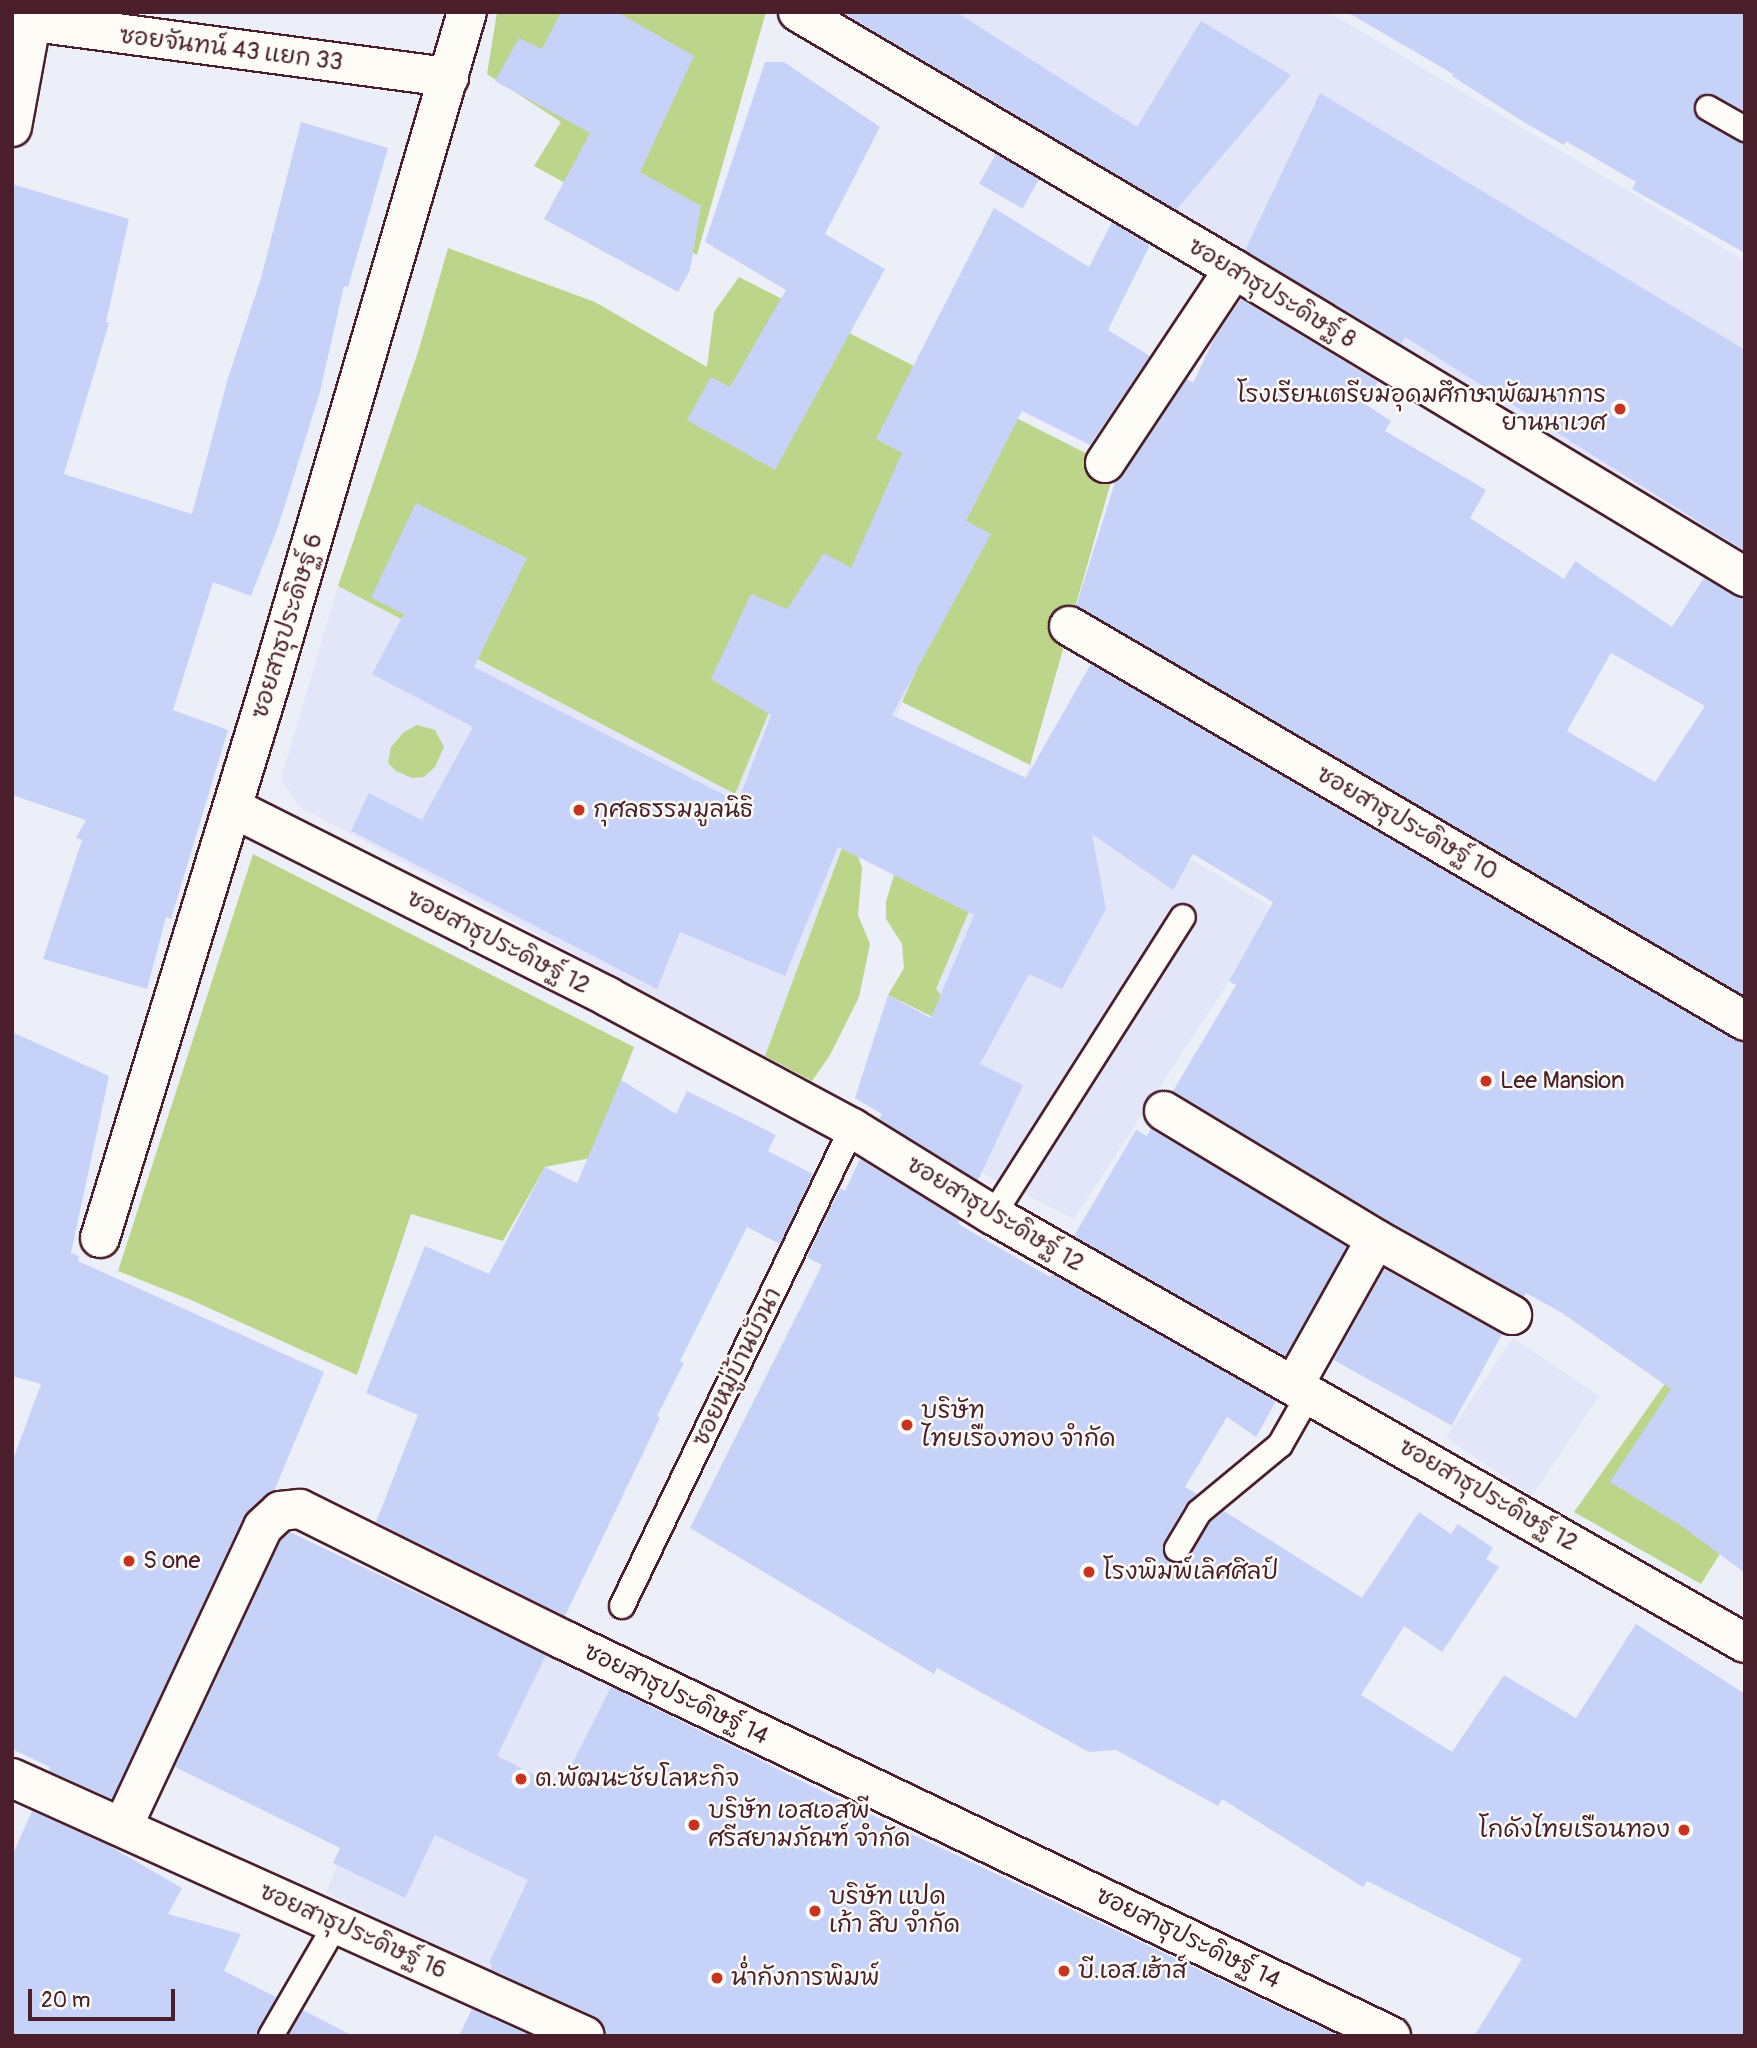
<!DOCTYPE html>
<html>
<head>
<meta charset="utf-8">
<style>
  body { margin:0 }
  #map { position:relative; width:1757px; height:2048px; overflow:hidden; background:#edeff8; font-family:Pangolin,"Playpen Sans Thai",sans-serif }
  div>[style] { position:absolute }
  .built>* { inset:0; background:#e2e6f8; transform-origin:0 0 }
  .green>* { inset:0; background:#bdd58b }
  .building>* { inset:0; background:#c7d2f9; transform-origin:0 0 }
  .roads { filter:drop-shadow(2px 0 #4a1f2b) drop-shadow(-2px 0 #4a1f2b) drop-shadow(0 2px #4a1f2b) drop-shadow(0 -2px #4a1f2b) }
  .lane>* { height:24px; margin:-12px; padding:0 12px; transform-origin:12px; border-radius:12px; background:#fdfcf7 }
  .street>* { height:38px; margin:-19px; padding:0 19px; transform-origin:19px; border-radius:19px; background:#fdfcf7 }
  .dots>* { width:19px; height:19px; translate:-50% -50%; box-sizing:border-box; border:4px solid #fdfcf7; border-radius:50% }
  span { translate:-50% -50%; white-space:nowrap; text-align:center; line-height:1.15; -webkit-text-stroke:5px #fdfcf7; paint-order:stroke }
  .street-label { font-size:24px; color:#4a1f2b }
  .poi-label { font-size:24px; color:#4a1f2b }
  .right { translate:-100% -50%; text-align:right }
  .left { translate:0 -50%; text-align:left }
  .frame { position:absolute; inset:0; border:14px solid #4a1f2b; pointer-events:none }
  .scale { position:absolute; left:28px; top:1989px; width:147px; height:32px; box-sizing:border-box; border:4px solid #4a1f2b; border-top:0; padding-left:9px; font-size:21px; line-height:24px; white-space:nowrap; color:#4a1f2b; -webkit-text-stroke:5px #fdfcf7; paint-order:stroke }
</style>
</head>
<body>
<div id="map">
  <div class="built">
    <i style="clip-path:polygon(830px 12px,1329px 12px,1745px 261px,1745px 557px)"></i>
    <i style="clip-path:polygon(338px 586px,735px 794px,810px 614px,916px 671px,846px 838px,765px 1056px,300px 807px,281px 779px)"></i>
    <i style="clip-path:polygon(1030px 765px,1270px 906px,1229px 981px,1074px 1219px,940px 1152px,936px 990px)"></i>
    <i style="left:1513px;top:1338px;width:104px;height:120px;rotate:34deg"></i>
    <i style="clip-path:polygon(457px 1591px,779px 1747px,715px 1880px,611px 2036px,326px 1892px)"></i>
  </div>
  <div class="green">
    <i style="clip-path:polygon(497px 12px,766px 12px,697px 255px,534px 166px,561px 122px,487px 74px)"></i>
    <i style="clip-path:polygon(448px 248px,595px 302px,707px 367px,714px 312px,739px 277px,1115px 468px,1030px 765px,902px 702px,916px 671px,810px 614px,735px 794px,338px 586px,419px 349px)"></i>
    <i style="clip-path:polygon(417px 725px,435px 730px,444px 747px,435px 767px,424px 777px,412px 778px,396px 771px,388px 763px,391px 747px,404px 732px)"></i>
    <i style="clip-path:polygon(849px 829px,862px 868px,858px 915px,870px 944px,859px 997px,830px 1055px,812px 1081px,765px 1056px)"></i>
    <i style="clip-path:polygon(253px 854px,634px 1047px,591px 1158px,545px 1167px,503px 1241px,411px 1214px,357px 1375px,191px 1300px,118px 1271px)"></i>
    <i style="clip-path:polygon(894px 875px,970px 909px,936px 989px,980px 1040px,888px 995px,904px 968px,902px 944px,886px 919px,886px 902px)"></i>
    <i style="clip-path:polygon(1674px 1371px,1745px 1514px,1701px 1584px,1574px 1512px)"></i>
  </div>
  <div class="building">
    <i style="clip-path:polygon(561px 12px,617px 12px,694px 56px,640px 172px,701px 206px,690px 270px,678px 292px,544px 219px,590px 133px,495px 81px,519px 38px,542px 49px)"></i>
    <i style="clip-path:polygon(842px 12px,956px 12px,1137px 127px,1201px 21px,1291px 75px,1176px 210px)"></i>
    <i style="clip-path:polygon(1347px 12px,1745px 12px,1745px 112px,1709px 93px,1700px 96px,1693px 107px,1701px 121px,1745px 144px,1745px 253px,1632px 189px,1636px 182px,1566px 141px,1564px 145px,1522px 121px,1452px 76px,1453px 74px)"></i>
    <i style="clip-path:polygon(765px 62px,784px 62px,880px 127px,825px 234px,885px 269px,775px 470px,687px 420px,711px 377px,730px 387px,786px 290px,705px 242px)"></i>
    <i style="clip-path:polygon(1320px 93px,1745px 350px,1745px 551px,1405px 337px,1401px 344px,1245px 250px)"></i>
    <i style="clip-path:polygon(301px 122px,388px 148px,348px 287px,344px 286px,320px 392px,278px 527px,251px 596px,213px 582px,173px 710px,228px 730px,171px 919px,166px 917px,147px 989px,43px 959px,82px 840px,76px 838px,86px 820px,12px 795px,12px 184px,129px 219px,106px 322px,109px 323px,64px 474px,192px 514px,228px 378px,261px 278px)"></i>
    <i style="left:996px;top:154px;width:50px;height:34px;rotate:30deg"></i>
    <i style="clip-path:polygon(994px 208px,1089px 267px,1112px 222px,1150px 245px,1108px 330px,1150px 356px,1090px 445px,1022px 411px,966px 521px,991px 534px,892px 715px,1026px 778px,1091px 664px,1734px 1040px,1745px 1043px,1745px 1573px,1680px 1525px,1610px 1482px,1671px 1389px,1562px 1313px,1526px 1293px,1524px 1297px,1387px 1220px,1173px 1091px,1236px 985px,1229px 981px,1273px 902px,1193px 854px,1173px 890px,1092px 834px,1106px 909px,1062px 989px,1029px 974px,980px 1064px,1023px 1085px,978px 1180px,879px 1119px,882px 1114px,855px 1098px,888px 995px,931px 1018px,974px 915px,838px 847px,785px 976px,680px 932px,657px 989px,351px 831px,369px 793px,422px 820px,473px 727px,372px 674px,404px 614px,371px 598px,416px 503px,527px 558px,474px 667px,738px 802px,771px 715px,711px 679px,751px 594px,787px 609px,824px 553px,851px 568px,902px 453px,876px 439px)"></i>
    <i style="clip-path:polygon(evenodd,1241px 299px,1378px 382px,1365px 404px,1391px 421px,1385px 431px,1486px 490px,1470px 518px,1564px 579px,1575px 561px,1672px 627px,1704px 578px,1745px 599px,1745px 996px,1076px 606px,1115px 482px,1123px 475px,1187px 379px,1193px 383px,1214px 339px,1241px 299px,1611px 653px,1705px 706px,1655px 782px,1567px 731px,1611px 653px)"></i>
    <i style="clip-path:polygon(12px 1032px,109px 1076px,71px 1253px,79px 1256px,78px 1261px,324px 1372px,274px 1491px,265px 1495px,243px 1518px,112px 1799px,49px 1771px,50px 1767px,12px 1749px,12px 1462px,41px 1384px,12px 1376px)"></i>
    <i style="clip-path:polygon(621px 1080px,676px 1114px,687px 1091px,738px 1116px,776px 1135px,768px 1151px,813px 1174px,780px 1244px,747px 1227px,680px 1361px,684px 1363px,657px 1416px,660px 1418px,565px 1616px,376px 1522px,418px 1415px,366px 1393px,425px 1246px,489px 1274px,545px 1167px,577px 1183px)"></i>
    <i style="clip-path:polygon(1151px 1128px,1347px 1247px,1285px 1356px,1074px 1236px,1136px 1130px,1147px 1136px)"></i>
    <i style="clip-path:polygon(860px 1159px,960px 1220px,958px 1224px,1050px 1277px,1052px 1274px,1276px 1401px,1256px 1437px,1227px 1417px,1185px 1487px,1197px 1494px,1186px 1504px,1164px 1542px,1164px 1556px,1169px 1561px,1185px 1562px,1210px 1522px,1224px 1511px,1362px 1598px,1419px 1512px,1451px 1534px,1458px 1524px,1493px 1548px,1486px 1559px,1499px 1567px,1442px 1652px,1404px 1626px,1361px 1695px,1452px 1752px,1504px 1675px,1576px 1718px,1636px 1624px,1745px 1694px,1745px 2036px,1474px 2036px,1522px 1959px,1367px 1881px,1363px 1887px,1222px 1799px,1218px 1806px,1116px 1750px,1089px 1752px,937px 1668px,934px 1674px,690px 1528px,822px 1265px,807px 1257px,840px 1188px,845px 1191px)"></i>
    <i style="left:1384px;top:1269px;width:135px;height:104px;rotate:29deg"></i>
    <i style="clip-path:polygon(290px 1532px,546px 1655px,497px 1756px,560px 1788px,611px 1687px,846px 1803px,1340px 2036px,607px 2036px,603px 2024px,594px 2016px,490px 1969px,492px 1965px,489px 1963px,528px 1880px,435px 1835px,405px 1898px,333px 1863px,340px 1848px,175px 1767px,281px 1540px)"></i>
    <i style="clip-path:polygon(32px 1811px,106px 1844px,182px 1888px,168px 1914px,241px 1934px,224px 1971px,276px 1997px,256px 2036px,12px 2036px,12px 1856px)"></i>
    <i style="clip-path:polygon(472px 2009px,531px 2036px,459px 2036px)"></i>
    <i style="clip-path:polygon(303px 2010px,353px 2036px,288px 2036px)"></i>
  </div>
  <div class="roads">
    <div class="lane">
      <i style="left:1708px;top:108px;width:43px;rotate:29.6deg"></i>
      <i style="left:993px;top:1215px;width:353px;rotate:-57.5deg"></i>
      <i style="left:1177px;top:1549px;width:43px;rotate:-59.3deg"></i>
      <i style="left:1199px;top:1512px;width:105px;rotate:-39.6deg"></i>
      <i style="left:1280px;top:1445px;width:59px;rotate:-60.4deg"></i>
      <i style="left:622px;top:1606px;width:530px;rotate:-64.3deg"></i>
      <i style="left:271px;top:2036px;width:129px;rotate:-59.9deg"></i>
    </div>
    <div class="street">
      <i style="left:798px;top:12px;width:506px;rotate:30.52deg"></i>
      <i style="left:1234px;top:269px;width:597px;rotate:31.08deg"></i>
      <i style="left:12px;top:19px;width:441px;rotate:7.6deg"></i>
      <i style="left:12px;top:127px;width:106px;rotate:-79.6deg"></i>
      <i style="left:1105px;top:463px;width:233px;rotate:-56.4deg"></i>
      <i style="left:1069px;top:626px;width:783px;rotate:30.3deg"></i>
      <i style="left:233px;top:808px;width:420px;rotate:26.7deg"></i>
      <i style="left:608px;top:997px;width:277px;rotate:28.2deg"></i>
      <i style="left:852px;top:1128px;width:166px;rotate:31.7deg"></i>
      <i style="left:993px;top:1215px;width:865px;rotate:29.65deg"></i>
      <i style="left:1164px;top:1111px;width:248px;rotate:31.1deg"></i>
      <i style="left:1376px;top:1239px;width:156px;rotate:29.2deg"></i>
      <i style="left:100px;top:1238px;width:579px;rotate:-72.94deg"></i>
      <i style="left:270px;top:684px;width:700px;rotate:-73.66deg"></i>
      <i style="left:1294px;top:1385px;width:167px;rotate:-60.7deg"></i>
      <i style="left:12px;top:1778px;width:628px;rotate:24.24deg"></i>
      <i style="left:123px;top:1826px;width:330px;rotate:-64.9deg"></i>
      <i style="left:263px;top:1527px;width:23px;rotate:-43deg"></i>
      <i style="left:280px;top:1511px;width:20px;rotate:-6deg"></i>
      <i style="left:300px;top:1509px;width:295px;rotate:26.4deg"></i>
      <i style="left:564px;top:1640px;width:917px;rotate:25.59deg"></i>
    </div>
  </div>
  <div class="dots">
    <i style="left:1620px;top:409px;background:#c8321e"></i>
    <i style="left:579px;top:810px;background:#c8321e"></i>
    <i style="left:1486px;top:1081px;background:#c8321e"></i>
    <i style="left:907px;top:1425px;background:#c8321e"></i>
    <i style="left:129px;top:1561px;background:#c8321e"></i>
    <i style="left:1089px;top:1572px;background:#c8321e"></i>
    <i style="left:521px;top:1779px;background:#c8321e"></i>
    <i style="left:694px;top:1825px;background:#c8321e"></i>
    <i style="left:1684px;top:1830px;background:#c8321e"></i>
    <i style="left:815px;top:1911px;background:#c8321e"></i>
    <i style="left:1064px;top:1971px;background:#c8321e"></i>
    <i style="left:717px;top:1978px;background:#c8321e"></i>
  </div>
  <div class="street-label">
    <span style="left:231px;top:49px;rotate:7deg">ซอยจันทน์ 43 แยก 33</span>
    <span style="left:1272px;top:293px;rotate:31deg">ซอยสาธุประดิษฐ์ 8</span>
    <span style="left:287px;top:626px;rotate:-73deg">ซอยสาธุประดิษฐ์ 6</span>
    <span style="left:1407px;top:823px;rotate:30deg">ซอยสาธุประดิษฐ์ 10</span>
    <span style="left:498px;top:942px;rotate:27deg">ซอยสาธุประดิษฐ์ 12</span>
    <span style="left:995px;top:1214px;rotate:31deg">ซอยสาธุประดิษฐ์ 12</span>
    <span style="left:737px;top:1367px;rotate:-64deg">ซอยหมู่บ้านบัวนา</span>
    <span style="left:1488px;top:1495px;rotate:30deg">ซอยสาธุประดิษฐ์ 12</span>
    <span style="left:676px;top:1694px;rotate:26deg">ซอยสาธุประดิษฐ์ 14</span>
    <span style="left:353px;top:1931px;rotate:24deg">ซอยสาธุประดิษฐ์ 16</span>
    <span style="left:1188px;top:1938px;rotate:26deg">ซอยสาธุประดิษฐ์ 14</span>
  </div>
  <div class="poi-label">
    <span class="right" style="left:1606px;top:409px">โรงเรียนเตรียมอุดมศึกษาพัฒนาการ<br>ยานนาเวศ</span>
    <span class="left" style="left:593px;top:810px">กุศลธรรมมูลนิธิ</span>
    <span class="left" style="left:1500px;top:1081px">Lee Mansion</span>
    <span class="left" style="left:921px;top:1425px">บริษัท<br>ไทยเรืองทอง จำกัด</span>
    <span class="left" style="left:143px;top:1561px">S one</span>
    <span class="left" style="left:1103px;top:1572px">โรงพิมพ์เลิศศิลป์</span>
    <span class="left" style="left:535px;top:1779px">ต.พัฒนะชัยโลหะกิจ</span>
    <span class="left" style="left:708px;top:1825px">บริษัท เอสเอสพี<br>ศรีสยามภัณฑ์ จำกัด</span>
    <span class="right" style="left:1670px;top:1830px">โกดังไทยเรือนทอง</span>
    <span class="left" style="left:829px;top:1911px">บริษัท แปด<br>เก้า สิบ จำกัด</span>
    <span class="left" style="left:1078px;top:1971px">บี.เอส.เฮ้าส์</span>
    <span class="left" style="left:731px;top:1978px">น่ำกังการพิมพ์</span>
  </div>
  <div class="frame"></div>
  <div class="scale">20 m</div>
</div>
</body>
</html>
